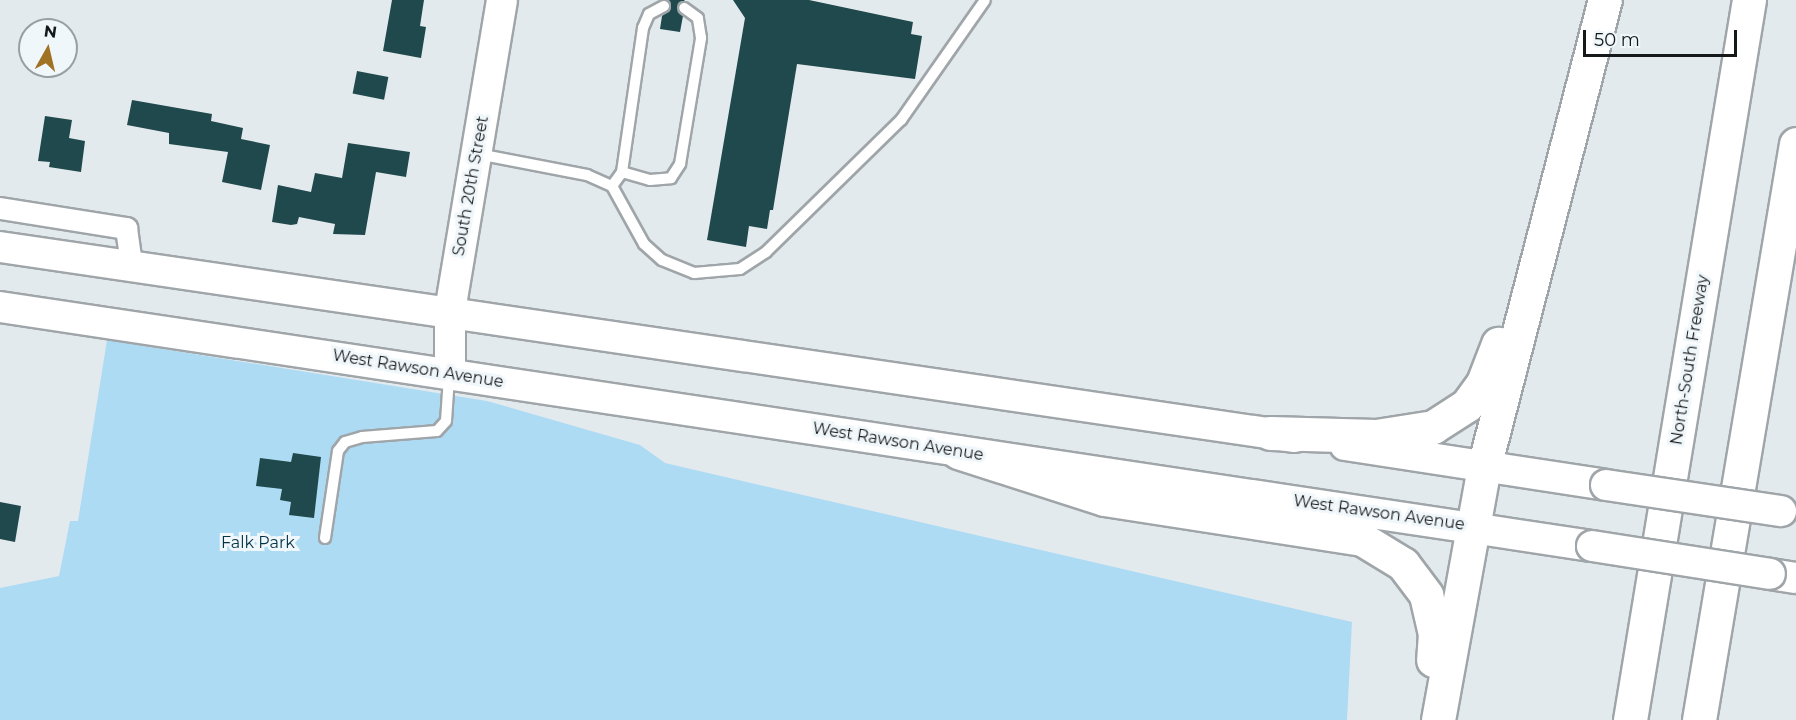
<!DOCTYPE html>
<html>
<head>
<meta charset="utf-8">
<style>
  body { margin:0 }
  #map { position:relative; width:1796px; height:720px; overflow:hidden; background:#e3eaed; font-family:Montserrat,sans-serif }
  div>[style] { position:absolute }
  .green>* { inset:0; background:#aedbf4 }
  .building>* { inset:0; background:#1f494c; transform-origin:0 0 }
  .roads { filter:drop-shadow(2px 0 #9fa5a8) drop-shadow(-2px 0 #9fa5a8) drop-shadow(0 2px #9fa5a8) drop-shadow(0 -2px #9fa5a8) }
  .lane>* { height:10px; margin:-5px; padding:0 5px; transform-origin:5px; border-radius:5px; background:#fff }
  .street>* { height:21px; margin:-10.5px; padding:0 10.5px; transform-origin:10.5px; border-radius:10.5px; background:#fff }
  .secondary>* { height:30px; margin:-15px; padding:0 15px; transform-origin:15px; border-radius:15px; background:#fff }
  .highway>* { height:33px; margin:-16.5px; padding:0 16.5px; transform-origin:16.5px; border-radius:16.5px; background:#fff }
  .bridges { filter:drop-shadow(2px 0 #9fa5a8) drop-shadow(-2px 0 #9fa5a8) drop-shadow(0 2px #9fa5a8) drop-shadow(0 -2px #9fa5a8) }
  .secondary-bridge>* { height:30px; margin:-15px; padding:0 15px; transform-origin:15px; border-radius:15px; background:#fff }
  span { translate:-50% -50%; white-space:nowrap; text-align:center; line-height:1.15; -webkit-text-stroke:6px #f0f7fb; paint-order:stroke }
  .street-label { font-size:16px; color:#16191a }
  .park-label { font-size:16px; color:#043246 }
  .north { position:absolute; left:18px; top:18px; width:60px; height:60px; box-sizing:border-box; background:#f0f7fb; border:2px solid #999ea1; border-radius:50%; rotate:8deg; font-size:16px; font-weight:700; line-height:24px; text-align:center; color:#16191a }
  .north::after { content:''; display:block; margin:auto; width:21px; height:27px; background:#a07224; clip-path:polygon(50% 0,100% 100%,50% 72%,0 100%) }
  .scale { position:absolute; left:1583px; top:30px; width:154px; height:27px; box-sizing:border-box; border:3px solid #16191a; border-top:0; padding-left:8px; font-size:18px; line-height:21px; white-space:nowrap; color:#16191a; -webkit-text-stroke:4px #f0f7fb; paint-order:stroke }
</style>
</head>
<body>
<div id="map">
  <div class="green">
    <i style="clip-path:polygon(107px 340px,487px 401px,640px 445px,665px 463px,1352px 622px,1347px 720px,0 720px,0 588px,59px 576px,70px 521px,78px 521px)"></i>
  </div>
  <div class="building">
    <i style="clip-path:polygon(392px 0,424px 0,420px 26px,426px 27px,421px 58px,383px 51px)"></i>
    <i style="clip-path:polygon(668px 0,685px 0,677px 7px,683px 16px,680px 32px,660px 29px,662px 16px,671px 7px)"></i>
    <i style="clip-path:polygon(733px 0,809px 0,913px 22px,911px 34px,922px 36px,915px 79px,797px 64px,773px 210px,770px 210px,767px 229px,749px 226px,746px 247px,707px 240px,745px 18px)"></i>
    <i style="left:357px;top:71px;width:32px;height:23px;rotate:11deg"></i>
    <i style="clip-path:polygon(132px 100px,212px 114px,211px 121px,243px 128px,241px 139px,270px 145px,261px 190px,222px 182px,228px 152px,169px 144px,169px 133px,127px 125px)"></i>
    <i style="clip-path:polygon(45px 116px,72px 120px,69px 138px,85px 141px,81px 172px,49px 167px,50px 162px,38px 161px)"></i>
    <i style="clip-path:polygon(348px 143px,410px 152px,406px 177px,376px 172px,365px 235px,333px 234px,335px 224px,299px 217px,297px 224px,291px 225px,272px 222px,278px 185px,311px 192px,315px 173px,342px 178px)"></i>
    <i style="clip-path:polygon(293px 453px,321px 457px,314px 518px,289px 515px,291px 502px,280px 500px,282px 489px,256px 486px,260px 458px,291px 462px)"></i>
    <i style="clip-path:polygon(0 502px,21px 506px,15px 542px,0 539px)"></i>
  </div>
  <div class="roads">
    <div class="lane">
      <i style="left:478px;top:154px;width:111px;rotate:10.9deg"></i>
      <i style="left:587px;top:175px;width:27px;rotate:24deg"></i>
      <i style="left:612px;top:186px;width:66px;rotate:61.1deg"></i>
      <i style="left:644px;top:244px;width:24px;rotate:42deg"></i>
      <i style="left:662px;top:260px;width:35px;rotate:22deg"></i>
      <i style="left:694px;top:273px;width:46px;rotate:-5deg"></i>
      <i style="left:740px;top:269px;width:31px;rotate:-33deg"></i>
      <i style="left:766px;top:252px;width:189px;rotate:-44.4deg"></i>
      <i style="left:901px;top:120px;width:146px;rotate:-55deg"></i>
      <i style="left:622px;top:172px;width:29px;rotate:16deg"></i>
      <i style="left:650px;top:180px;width:21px;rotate:-5deg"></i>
      <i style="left:671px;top:178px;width:17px;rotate:-57deg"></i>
      <i style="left:680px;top:164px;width:128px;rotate:-80.5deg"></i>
      <i style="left:701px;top:38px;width:20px;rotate:-99deg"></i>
      <i style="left:698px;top:18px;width:17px;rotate:-144deg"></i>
      <i style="left:612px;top:186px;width:17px;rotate:-54deg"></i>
      <i style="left:622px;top:172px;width:146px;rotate:-81.7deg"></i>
      <i style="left:643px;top:28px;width:15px;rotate:-67deg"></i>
      <i style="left:649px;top:14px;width:17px;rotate:-28deg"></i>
      <i style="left:325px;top:538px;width:88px;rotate:-81.5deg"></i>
      <i style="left:338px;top:451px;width:11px;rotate:-52deg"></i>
      <i style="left:345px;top:442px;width:18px;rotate:-16deg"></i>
      <i style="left:362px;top:437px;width:75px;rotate:-4.6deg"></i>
      <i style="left:437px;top:431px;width:13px;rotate:-48deg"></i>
      <i style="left:446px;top:421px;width:44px;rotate:-86.1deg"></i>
    </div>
    <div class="street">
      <i style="left:0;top:208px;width:128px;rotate:9deg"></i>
      <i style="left:126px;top:228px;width:37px;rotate:82deg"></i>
    </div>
    <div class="secondary">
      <i style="left:0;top:247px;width:1309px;rotate:8.35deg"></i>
      <i style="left:0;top:307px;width:1610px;rotate:8.54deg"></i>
      <i style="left:450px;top:374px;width:63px;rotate:-90deg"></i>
      <i style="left:450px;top:311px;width:315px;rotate:-80.5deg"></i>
      <i style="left:1345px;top:445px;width:264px;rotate:8.7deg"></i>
      <i style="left:1770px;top:574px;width:26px;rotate:9deg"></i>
    </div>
    <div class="highway">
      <i style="left:1270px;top:433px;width:106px;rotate:1.6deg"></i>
      <i style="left:1376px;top:436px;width:58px;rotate:-9deg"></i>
      <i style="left:1433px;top:427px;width:40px;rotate:-32.9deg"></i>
      <i style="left:1467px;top:405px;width:27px;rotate:-54deg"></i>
      <i style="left:1483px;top:383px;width:42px;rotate:-69deg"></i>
      <i style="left:958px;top:452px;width:153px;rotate:17.8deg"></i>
      <i style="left:1104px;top:499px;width:261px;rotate:8.8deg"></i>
      <i style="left:1362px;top:539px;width:48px;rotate:31.4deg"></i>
      <i style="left:1403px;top:564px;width:39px;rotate:53deg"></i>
      <i style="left:1426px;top:595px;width:39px;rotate:77deg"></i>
      <i style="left:1435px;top:633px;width:27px;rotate:94deg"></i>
      <i style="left:1438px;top:720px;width:257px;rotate:-79.7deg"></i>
      <i style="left:1484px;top:467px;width:482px;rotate:-75.5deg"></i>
      <i style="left:1630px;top:720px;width:730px;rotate:-80.62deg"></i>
      <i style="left:1699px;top:720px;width:584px;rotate:-80.44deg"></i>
    </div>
  </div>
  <div class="bridges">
    <div class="secondary-bridge">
      <i style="left:1606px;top:485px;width:177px;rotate:8.5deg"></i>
      <i style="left:1592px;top:546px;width:180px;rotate:8.9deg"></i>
    </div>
  </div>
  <div class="street-label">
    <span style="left:471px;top:186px;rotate:-80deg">South 20th Street</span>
    <span style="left:1690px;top:360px;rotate:-81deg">North-South Freeway</span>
    <span style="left:418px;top:369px;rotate:9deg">West Rawson Avenue</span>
    <span style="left:898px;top:442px;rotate:9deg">West Rawson Avenue</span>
    <span style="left:1379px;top:513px;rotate:8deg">West Rawson Avenue</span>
  </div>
  <div class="park-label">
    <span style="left:258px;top:543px">Falk Park</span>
  </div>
  <div class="north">N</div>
  <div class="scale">50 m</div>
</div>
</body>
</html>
